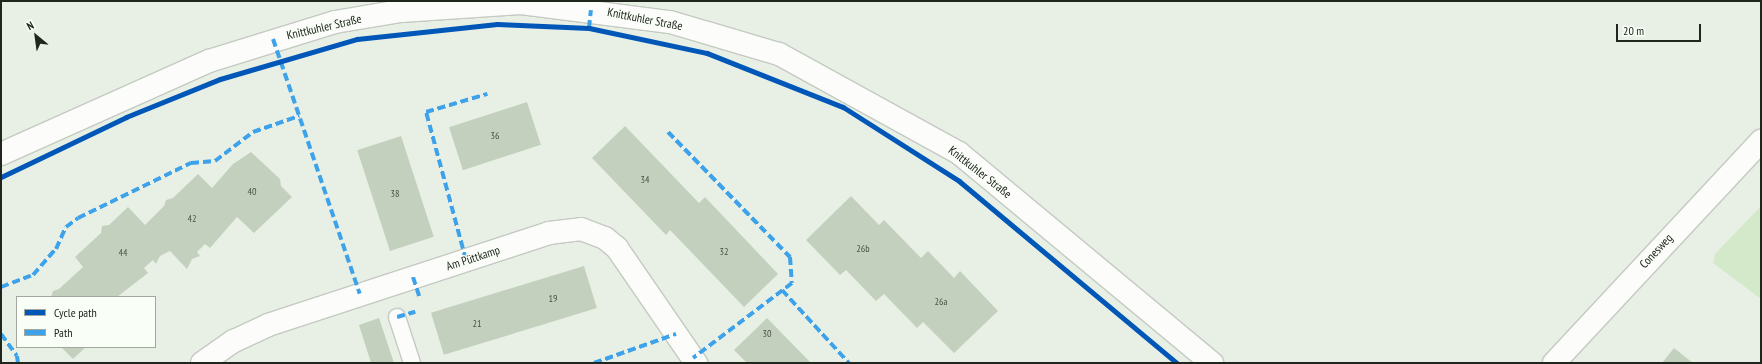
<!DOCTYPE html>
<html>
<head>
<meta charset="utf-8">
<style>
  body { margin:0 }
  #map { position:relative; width:1762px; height:364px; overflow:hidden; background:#e8f0e5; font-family:"PT Sans Narrow",sans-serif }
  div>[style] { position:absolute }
  .green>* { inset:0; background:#d3e9ca }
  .building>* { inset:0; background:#c4d0be; transform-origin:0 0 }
  .roads { filter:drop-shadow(1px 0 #c4cac2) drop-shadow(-1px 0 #c4cac2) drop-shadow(0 1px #c4cac2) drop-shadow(0 -1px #c4cac2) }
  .lane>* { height:16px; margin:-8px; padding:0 8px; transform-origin:8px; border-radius:8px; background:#fcfdfb }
  .street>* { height:22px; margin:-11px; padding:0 11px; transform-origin:11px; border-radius:11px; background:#fcfdfb }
  .secondary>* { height:22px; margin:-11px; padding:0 11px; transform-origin:11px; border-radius:11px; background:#fcfdfb }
  .quiet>* { height:4px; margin-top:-2px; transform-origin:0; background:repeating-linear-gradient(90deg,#3da2ea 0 8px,transparent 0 12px) }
  .cycleway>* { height:5px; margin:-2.5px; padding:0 2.5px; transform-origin:2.5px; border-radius:2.5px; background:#0057b8 }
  span { translate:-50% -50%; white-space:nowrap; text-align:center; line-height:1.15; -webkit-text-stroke:3px #f9fef7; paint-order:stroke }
  .number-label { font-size:10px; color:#495046 }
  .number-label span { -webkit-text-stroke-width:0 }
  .street-label { font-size:12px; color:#20251e }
  .frame { position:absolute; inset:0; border:2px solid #20251e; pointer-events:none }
  .legend { position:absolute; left:16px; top:296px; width:140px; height:52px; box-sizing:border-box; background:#f9fef7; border:1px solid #a2a7a0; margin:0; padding:5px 7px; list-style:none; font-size:12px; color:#20251e }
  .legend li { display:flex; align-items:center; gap:8px; height:20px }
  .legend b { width:20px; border:1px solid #a2a7a0 }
  .north { position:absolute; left:16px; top:16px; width:40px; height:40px; -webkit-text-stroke:3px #f9fef7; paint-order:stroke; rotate:331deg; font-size:11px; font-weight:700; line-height:16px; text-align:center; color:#20251e }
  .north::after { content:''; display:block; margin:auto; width:14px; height:18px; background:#20251e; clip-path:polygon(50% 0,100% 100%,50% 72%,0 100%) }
  .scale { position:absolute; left:1616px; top:24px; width:85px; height:18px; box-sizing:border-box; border:2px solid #20251e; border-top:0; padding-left:5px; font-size:12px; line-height:14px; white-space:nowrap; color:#20251e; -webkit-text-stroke:3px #f9fef7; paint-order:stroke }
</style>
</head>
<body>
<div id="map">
  <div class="green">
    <i style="clip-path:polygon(1761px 206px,1761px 299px,1713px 263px,1715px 254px)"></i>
  </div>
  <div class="building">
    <i style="left:527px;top:102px;width:45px;height:82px;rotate:72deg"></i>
    <i style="clip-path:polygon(625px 126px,699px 203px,705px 197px,778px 274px,744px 307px,670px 230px,666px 235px,592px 158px)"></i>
    <i style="left:401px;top:136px;width:106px;height:46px;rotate:72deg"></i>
    <i style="clip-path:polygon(251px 152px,280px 179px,281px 186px,292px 197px,254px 233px,237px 217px,210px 248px,205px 244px,197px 252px,200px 256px,192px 259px,187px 269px,170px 251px,160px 256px,156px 264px,153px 260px,144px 268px,148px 273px,117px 297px,51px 297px,53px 291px,59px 289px,83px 267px,75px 257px,101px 233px,102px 226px,109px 225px,128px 207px,145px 225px,164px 206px,166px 200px,173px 198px,198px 174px,212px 188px,233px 164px)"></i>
    <i style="clip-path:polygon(851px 196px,879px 225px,884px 220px,921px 258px,928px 251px,954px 278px,960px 271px,998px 311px,954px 353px,923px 322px,917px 328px,884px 294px,876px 301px,846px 270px,840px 275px,806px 240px)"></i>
    <i style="left:584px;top:266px;width:44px;height:160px;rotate:73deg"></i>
    <i style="clip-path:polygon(379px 318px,394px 363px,371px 363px,359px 325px)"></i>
    <i style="clip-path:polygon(767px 318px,811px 363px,747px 363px,734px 350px)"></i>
    <i style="clip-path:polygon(61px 347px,86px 347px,73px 359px)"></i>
    <i style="clip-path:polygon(1674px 348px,1693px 363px,1662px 363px)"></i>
  </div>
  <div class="roads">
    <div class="lane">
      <i style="left:397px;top:317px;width:48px;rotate:71.9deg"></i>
    </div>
    <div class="street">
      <i style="left:202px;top:363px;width:39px;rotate:-35deg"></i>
      <i style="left:234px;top:341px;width:38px;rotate:-25deg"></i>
      <i style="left:268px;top:325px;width:296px;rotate:-18.1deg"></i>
      <i style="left:549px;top:233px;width:32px;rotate:-7deg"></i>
      <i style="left:581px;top:229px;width:26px;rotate:21deg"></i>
      <i style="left:605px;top:238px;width:16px;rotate:40deg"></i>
      <i style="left:617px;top:248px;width:140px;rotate:55.5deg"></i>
      <i style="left:1554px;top:363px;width:304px;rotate:-47deg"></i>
    </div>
    <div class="secondary">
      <i style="left:1px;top:154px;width:228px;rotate:-24.1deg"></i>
      <i style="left:209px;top:61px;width:132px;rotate:-17.2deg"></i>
      <i style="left:335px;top:22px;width:67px;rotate:-9.5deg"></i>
      <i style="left:401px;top:11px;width:120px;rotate:-3.8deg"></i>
      <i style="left:521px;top:3px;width:150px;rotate:7.3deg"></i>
      <i style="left:670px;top:22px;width:114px;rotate:16.4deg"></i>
      <i style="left:779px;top:54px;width:205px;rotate:28.8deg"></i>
      <i style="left:959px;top:153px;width:329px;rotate:39.7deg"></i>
    </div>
  </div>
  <div class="quiet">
    <i style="left:589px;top:28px;width:18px;rotate:-84deg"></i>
    <i style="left:273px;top:39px;width:269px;rotate:71.2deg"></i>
    <i style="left:668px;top:132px;width:175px;rotate:45.7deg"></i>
    <i style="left:790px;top:257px;width:26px;rotate:86deg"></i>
    <i style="left:792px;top:283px;width:124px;rotate:142.9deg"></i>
    <i style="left:466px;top:260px;width:153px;rotate:-105.1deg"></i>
    <i style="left:426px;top:112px;width:64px;rotate:-16.4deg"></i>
    <i style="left:413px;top:277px;width:20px;rotate:72deg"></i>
    <i style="left:1px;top:287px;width:34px;rotate:-21deg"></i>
    <i style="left:33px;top:275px;width:35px;rotate:-49deg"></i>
    <i style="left:56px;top:249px;width:24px;rotate:-66deg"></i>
    <i style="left:66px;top:227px;width:15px;rotate:-37deg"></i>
    <i style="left:78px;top:218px;width:126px;rotate:-26deg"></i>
    <i style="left:191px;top:163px;width:24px;rotate:-5deg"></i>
    <i style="left:215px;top:161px;width:48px;rotate:-37.3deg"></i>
    <i style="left:253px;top:132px;width:49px;rotate:-19.2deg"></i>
    <i style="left:782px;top:290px;width:99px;rotate:47.5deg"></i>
    <i style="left:397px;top:317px;width:19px;rotate:-16deg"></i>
    <i style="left:1px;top:334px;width:27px;rotate:54deg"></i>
    <i style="left:17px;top:356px;width:7px;rotate:82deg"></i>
    <i style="left:594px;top:363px;width:87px;rotate:-19.5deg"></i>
  </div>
  <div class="cycleway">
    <i style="left:1px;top:177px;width:139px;rotate:-25.6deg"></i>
    <i style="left:126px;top:117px;width:101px;rotate:-22deg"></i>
    <i style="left:220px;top:79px;width:143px;rotate:-16.3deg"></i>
    <i style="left:357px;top:39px;width:141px;rotate:-6.1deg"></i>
    <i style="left:497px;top:24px;width:92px;rotate:2.5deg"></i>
    <i style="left:589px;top:28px;width:121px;rotate:12deg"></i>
    <i style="left:707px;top:53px;width:146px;rotate:21.7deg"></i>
    <i style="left:843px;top:107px;width:138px;rotate:32.5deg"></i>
    <i style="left:959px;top:181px;width:284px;rotate:39.9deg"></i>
  </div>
  <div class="number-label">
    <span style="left:495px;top:136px">36</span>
    <span style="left:645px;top:180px">34</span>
    <span style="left:252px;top:192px">40</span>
    <span style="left:395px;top:194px">38</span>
    <span style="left:192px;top:219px">42</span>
    <span style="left:863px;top:249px">26b</span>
    <span style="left:724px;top:252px">32</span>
    <span style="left:123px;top:253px">44</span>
    <span style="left:553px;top:299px">19</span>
    <span style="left:941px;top:302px">26a</span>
    <span style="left:477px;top:324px">21</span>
    <span style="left:767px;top:334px">30</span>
  </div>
  <div class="street-label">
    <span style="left:645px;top:19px;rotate:11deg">Knittkuhler Straße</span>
    <span style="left:324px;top:27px;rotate:-13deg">Knittkuhler Straße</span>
    <span style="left:980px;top:172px;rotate:38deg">Knittkuhler Straße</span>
    <span style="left:1656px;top:251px;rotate:-47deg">Conesweg</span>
    <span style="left:473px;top:258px;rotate:-18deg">Am Püttkamp</span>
  </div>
  <div class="frame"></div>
  <ul class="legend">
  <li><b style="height:5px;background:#0057b8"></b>Cycle path</li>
  <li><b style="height:5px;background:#3da2ea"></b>Path</li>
  </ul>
  <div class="north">N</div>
  <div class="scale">20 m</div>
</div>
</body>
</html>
